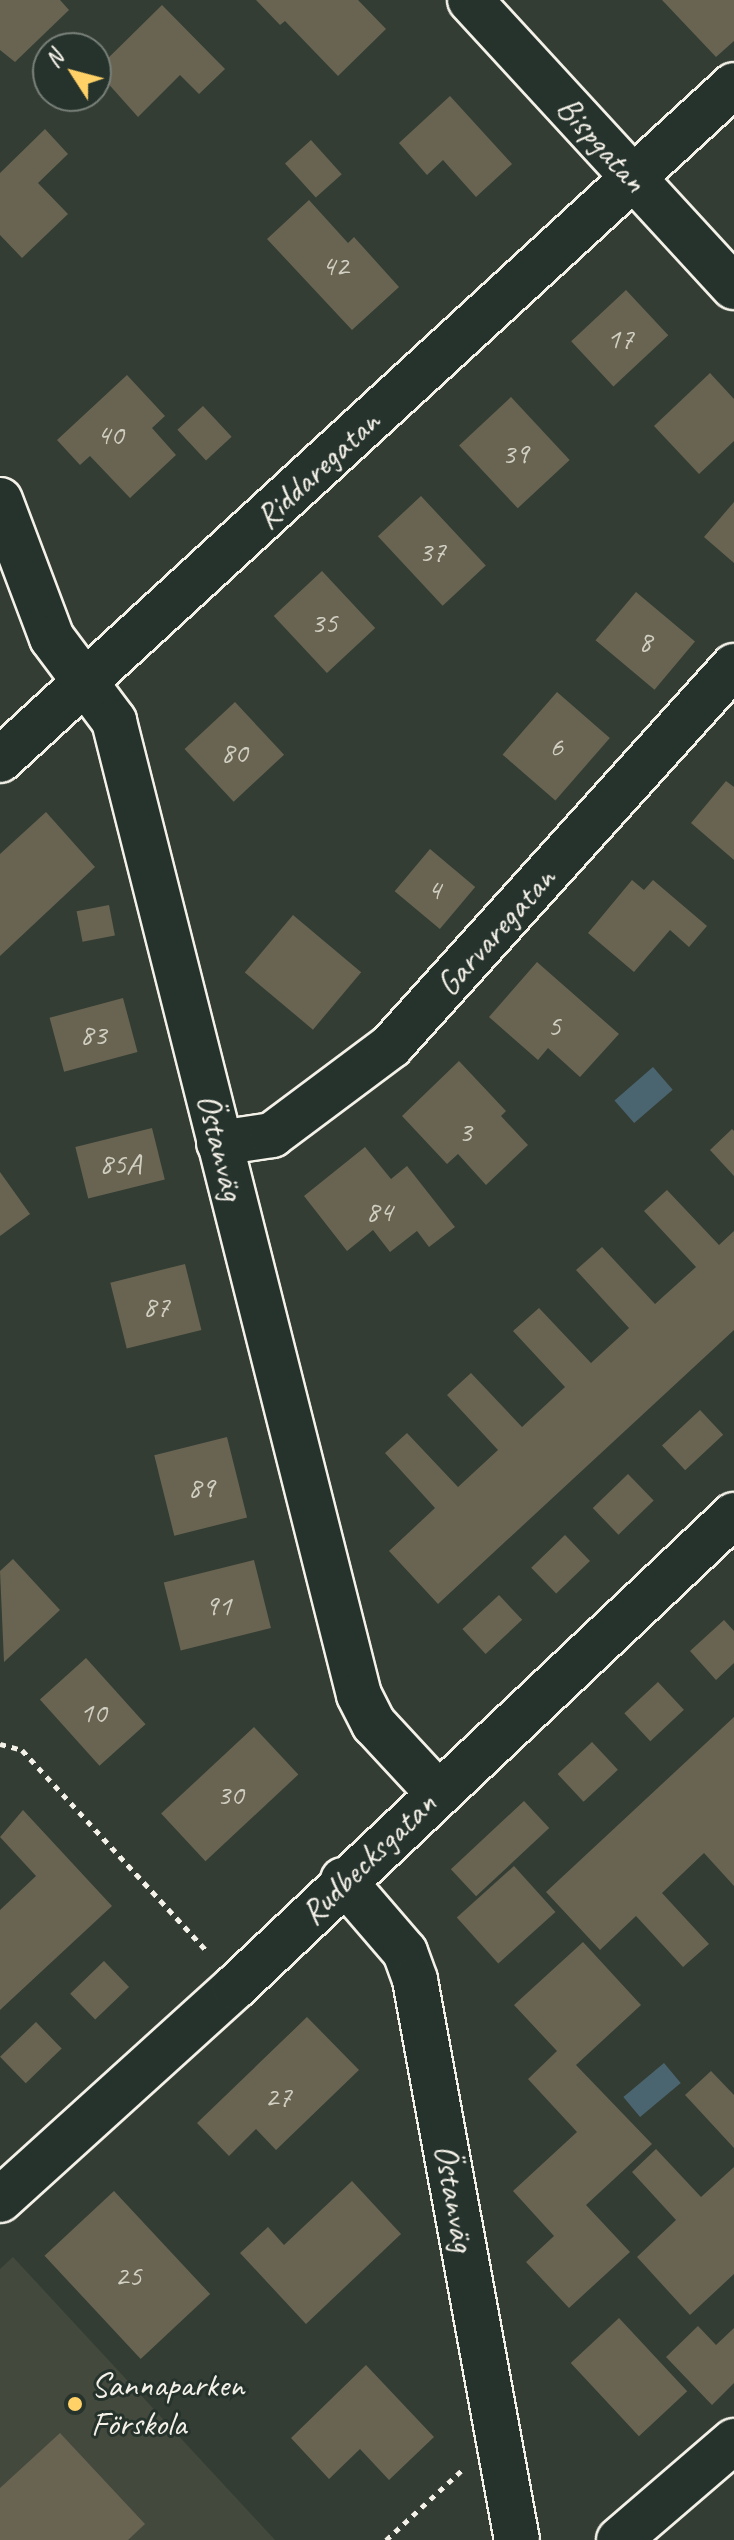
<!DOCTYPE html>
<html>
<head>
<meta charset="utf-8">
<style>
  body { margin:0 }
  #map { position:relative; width:734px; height:2540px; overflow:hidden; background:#333d34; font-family:Caveat,sans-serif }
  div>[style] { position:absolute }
  .built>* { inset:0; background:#43493d }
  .water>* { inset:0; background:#4b6570; transform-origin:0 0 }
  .building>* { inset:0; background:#686451; transform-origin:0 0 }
  .path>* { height:5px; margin-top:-2.5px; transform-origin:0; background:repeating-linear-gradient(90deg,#f4f1e8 0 6px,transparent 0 12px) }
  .roads { filter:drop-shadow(2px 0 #f4f1e8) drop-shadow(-2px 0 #f4f1e8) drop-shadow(0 2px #f4f1e8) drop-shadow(0 -2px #f4f1e8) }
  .street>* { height:44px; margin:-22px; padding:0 22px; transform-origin:22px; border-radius:22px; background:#26332d }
  .secondary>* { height:44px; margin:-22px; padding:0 22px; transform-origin:22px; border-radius:22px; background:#26332d }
  .dots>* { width:22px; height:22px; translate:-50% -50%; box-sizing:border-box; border:4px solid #26332d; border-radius:50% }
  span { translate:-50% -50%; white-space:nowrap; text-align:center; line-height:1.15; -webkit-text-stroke:6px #26332d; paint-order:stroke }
  .number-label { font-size:30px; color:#d1cec2 }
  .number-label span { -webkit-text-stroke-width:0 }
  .street-label { font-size:34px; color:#f4f1e8 }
  .poi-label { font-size:34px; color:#f4f1e8 }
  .left { translate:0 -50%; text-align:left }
  .north { position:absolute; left:32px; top:32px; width:80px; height:80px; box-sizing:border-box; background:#26332d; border:2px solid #787f78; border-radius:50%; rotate:306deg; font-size:22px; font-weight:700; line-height:32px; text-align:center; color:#f4f1e8 }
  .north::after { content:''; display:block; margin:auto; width:28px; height:36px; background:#ffd166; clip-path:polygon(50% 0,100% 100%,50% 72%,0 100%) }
</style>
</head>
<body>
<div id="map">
  <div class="built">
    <i style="clip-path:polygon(13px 2257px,275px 2540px,0 2540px,0 2269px)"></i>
  </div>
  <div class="water">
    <i style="left:653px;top:1067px;width:30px;height:51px;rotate:49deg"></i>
    <i style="left:664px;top:2063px;width:26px;height:53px;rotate:50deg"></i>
  </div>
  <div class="building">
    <i style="clip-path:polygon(0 0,60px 0,69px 10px,15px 62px,0 50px)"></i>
    <i style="clip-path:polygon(256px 0,358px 0,386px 29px,338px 76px,285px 21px,280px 25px)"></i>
    <i style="clip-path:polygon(662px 0,734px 0,734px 41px,716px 57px)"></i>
    <i style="clip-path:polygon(162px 5px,225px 69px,199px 94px,180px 75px,138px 117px,96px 70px)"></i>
    <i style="clip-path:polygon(450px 96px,512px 164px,476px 197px,443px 160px,427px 175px,399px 143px)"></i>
    <i style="clip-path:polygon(45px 129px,68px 154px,38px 183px,68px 214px,22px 258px,0 235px,0 173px)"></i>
    <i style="left:311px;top:140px;width:46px;height:35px;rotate:48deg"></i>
    <i style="clip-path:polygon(309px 200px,348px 243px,354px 237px,399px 287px,352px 330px,267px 239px)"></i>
    <i style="left:626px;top:290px;width:62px;height:75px;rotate:47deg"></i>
    <i style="clip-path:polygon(710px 373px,734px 399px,734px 441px,699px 474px,654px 426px)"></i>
    <i style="clip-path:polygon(127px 375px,165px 416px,152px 428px,176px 455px,130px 498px,90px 456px,80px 465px,57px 440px)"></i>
    <i style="left:511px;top:397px;width:86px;height:71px;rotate:47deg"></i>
    <i style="left:203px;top:406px;width:42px;height:35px;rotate:47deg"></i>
    <i style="left:421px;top:496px;width:95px;height:59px;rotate:47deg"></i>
    <i style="clip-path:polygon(734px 502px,734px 563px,704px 537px)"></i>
    <i style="left:322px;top:571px;width:78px;height:66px;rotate:47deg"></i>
    <i style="left:636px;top:592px;width:77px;height:63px;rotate:40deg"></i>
    <i style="left:557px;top:692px;width:70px;height:83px;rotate:41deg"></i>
    <i style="left:235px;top:702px;width:72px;height:69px;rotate:47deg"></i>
    <i style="clip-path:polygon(726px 781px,734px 787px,734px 860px,691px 823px)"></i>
    <i style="clip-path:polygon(46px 812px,95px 867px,0 956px,0 854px)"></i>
    <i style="left:430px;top:849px;width:59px;height:55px;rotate:40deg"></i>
    <i style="clip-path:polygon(632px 880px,644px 890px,653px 880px,707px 926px,689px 947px,670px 930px,634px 972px,588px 933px)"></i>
    <i style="left:109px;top:905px;width:31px;height:33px;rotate:79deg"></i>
    <i style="left:293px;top:915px;width:89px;height:75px;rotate:40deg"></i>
    <i style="clip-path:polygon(537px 962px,619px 1034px,580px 1077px,548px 1048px,538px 1060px,489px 1017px)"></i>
    <i style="left:123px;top:998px;width:56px;height:76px;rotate:75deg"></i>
    <i style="clip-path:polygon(459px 1061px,506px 1111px,501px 1116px,528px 1145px,486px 1185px,458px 1154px,447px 1164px,402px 1116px)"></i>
    <i style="left:152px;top:1128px;width:53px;height:79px;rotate:76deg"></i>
    <i style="clip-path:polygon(732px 1129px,734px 1131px,734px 1176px,710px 1150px)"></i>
    <i style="clip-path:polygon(365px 1147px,391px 1179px,407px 1166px,455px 1227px,429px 1247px,417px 1231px,390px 1252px,373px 1230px,347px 1251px,304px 1196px)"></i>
    <i style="clip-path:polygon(0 1172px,30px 1214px,0 1236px)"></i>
    <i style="clip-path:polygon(667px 1190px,719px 1245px,734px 1231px,734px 1330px,438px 1604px,389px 1551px,435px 1508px,385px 1453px,407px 1433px,458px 1487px,498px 1450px,447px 1395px,471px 1373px,522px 1427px,565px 1387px,513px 1331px,539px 1308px,591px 1363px,629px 1328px,576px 1270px,602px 1247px,655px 1304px,696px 1267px,644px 1211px)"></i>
    <i style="left:185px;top:1264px;width:68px;height:77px;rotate:76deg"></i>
    <i style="left:700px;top:1410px;width:34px;height:52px;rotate:47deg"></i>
    <i style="left:227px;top:1437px;width:83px;height:75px;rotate:76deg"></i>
    <i style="left:628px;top:1474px;width:37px;height:49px;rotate:46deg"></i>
    <i style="left:565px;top:1535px;width:36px;height:47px;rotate:46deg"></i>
    <i style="clip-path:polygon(13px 1559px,60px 1610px,4px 1662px,0 1571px)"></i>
    <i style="left:254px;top:1560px;width:70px;height:93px;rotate:76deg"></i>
    <i style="left:499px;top:1595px;width:34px;height:50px;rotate:47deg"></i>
    <i style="clip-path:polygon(724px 1620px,734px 1631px,734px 1663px,716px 1680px,690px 1651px)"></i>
    <i style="left:86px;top:1658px;width:89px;height:62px;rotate:48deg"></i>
    <i style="left:658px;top:1682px;width:38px;height:46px;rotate:47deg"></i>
    <i style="clip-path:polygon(734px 1717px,734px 1886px,704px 1853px,662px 1893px,709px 1944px,683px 1967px,636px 1916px,600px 1950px,546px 1892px)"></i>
    <i style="left:254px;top:1727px;width:65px;height:127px;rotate:47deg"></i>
    <i style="left:592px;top:1742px;width:38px;height:47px;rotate:47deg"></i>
    <i style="left:524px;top:1801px;width:37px;height:100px;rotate:47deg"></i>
    <i style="clip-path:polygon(23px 1810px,112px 1906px,0 2010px,0 1910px,36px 1876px,0 1837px)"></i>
    <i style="left:514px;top:1866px;width:62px;height:77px;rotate:48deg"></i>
    <i style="clip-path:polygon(583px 1942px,641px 2005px,576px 2065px,652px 2144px,586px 2205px,630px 2252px,569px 2308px,526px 2262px,554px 2236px,513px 2191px,577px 2132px,528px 2079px,557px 2051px,514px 2005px)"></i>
    <i style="left:104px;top:1961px;width:36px;height:47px;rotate:46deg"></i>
    <i style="clip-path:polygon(307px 2017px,359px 2070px,276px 2150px,256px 2129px,229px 2156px,197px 2123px)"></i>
    <i style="left:36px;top:2022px;width:37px;height:50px;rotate:46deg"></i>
    <i style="clip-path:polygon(711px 2071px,734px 2095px,734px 2148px,685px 2095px)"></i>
    <i style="clip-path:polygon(656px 2149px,701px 2197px,734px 2167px,734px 2274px,690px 2315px,637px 2257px,676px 2220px,632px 2172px)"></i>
    <i style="clip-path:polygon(352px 2181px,401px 2234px,306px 2324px,240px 2253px,268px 2227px,284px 2245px)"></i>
    <i style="left:114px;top:2191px;width:141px;height:95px;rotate:47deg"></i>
    <i style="left:619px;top:2318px;width:100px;height:66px;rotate:47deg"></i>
    <i style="clip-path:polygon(698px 2326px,716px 2345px,734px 2328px,734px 2383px,712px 2405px,666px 2357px)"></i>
    <i style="clip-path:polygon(366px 2365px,434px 2437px,389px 2480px,360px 2449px,329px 2479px,291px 2438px)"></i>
    <i style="clip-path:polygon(60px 2433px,145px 2524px,128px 2540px,0 2540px,0 2488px)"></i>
  </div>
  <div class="path">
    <i style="left:0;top:1744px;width:23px;rotate:15deg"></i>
    <i style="left:22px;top:1750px;width:273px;rotate:47.4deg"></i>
    <i style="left:386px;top:2540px;width:103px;rotate:-42.6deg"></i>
  </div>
  <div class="roads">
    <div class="street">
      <i style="left:470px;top:0;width:390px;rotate:47.4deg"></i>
      <i style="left:0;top:500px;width:147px;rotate:69.4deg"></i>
      <i style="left:52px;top:638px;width:104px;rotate:53.2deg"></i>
      <i style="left:114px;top:721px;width:1004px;rotate:75.88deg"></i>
      <i style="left:359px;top:1695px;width:33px;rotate:63deg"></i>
      <i style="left:374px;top:1724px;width:93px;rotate:47.2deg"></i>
      <i style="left:0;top:760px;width:997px;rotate:-42.6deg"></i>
      <i style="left:219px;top:1143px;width:54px;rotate:-8.6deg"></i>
      <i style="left:272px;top:1135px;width:149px;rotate:-36.8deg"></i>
      <i style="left:391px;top:1046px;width:512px;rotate:-47.93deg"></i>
      <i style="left:343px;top:1880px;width:95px;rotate:49.3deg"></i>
      <i style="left:405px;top:1952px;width:30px;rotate:70deg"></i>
      <i style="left:415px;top:1980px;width:569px;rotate:79.68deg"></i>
      <i style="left:619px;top:2540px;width:152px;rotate:-40.7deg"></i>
    </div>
    <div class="secondary">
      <i style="left:0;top:2200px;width:317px;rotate:-42.2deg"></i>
      <i style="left:235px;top:1987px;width:687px;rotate:-43.41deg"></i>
    </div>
  </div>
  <div class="dots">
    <i style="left:75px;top:2404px;background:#ffd166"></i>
  </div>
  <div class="number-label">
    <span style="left:335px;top:265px">42</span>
    <span style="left:620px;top:338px">17</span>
    <span style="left:110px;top:434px">40</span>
    <span style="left:515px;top:453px">39</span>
    <span style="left:432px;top:551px">37</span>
    <span style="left:324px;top:622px">35</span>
    <span style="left:645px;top:641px">8</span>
    <span style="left:556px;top:746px">6</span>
    <span style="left:234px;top:752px">80</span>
    <span style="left:434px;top:889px">4</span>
    <span style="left:554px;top:1025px">5</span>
    <span style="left:93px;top:1034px">83</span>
    <span style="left:465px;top:1131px">3</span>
    <span style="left:120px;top:1163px">85A</span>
    <span style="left:379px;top:1211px">84</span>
    <span style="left:156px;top:1306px">87</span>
    <span style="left:201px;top:1487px">89</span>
    <span style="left:218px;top:1605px">91</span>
    <span style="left:93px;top:1712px">10</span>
    <span style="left:230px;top:1794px">30</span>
    <span style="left:278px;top:2096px">27</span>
    <span style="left:128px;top:2275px">25</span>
  </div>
  <div class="street-label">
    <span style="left:602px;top:144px;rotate:48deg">Bispgatan</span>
    <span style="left:317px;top:469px;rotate:-43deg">Riddaregatan</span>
    <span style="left:495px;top:931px;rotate:-48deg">Garvaregatan</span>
    <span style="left:221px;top:1147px;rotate:76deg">Östanväg</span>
    <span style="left:368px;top:1858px;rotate:-44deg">Rudbecksgatan</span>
    <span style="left:455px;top:2198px;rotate:80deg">Östanväg</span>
  </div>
  <div class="poi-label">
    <span class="left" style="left:91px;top:2404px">Sannaparken<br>Förskola</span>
  </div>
  <div class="north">N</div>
</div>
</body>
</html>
